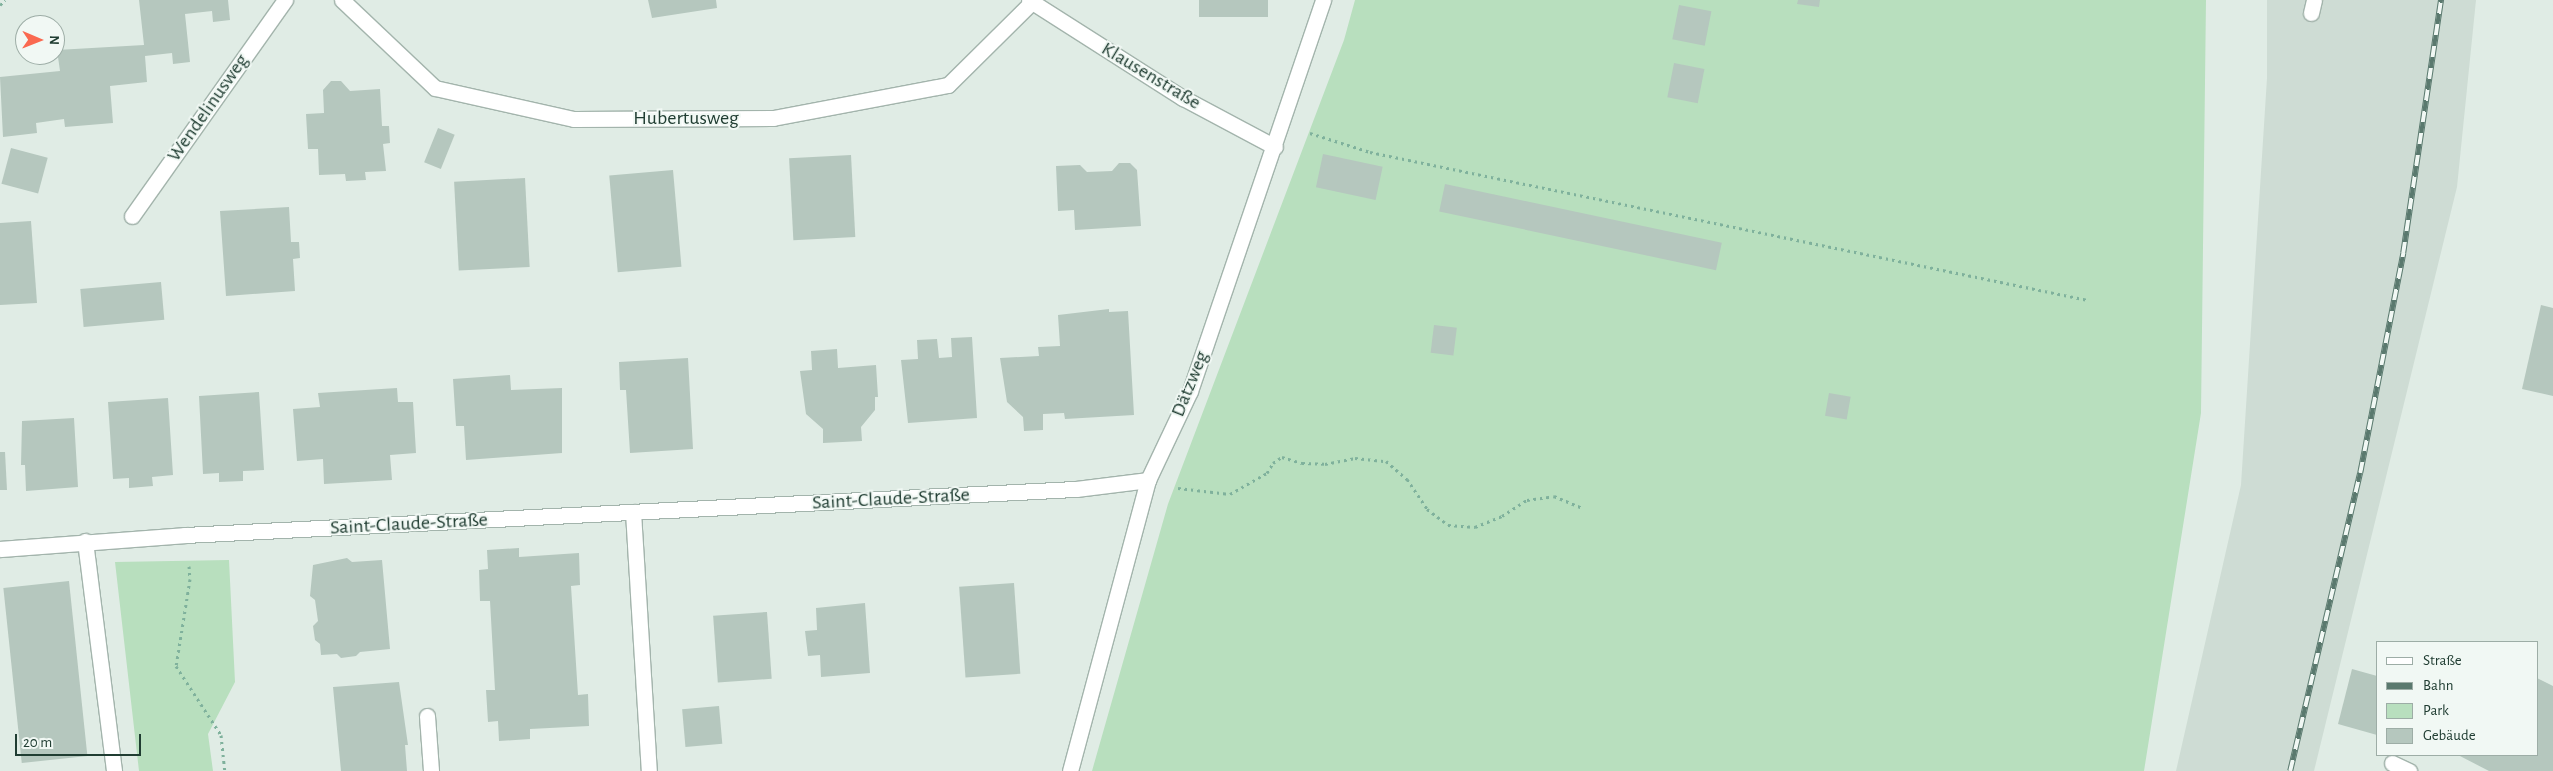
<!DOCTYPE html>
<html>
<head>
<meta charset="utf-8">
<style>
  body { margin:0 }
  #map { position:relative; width:2553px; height:771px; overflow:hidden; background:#e0ece5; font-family:"Alegreya Sans",sans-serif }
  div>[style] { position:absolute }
  .built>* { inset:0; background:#cedcd4 }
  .green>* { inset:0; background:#b8dfbe }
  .building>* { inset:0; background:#b5c7be; transform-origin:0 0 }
  .path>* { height:3px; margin-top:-1.5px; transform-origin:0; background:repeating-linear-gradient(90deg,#7fb19c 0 2.5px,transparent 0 6.5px) }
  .roads { filter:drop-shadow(1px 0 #a3b4ac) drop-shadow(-1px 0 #a3b4ac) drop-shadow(0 1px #a3b4ac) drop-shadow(0 -1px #a3b4ac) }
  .minor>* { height:15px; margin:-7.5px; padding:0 7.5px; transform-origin:7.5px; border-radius:7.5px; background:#fff }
  .rail>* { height:5.5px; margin-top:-2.75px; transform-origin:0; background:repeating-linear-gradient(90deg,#f1f8f4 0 11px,#5a796e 0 22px); box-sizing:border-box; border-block:1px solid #5a796e }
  span { translate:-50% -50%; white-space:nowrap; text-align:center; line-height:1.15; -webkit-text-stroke:4px #f1f8f4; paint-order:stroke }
  .street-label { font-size:20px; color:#203d32 }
  .legend { position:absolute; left:2376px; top:641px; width:162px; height:115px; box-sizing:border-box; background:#f1f8f4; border:1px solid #9dada6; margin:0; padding:6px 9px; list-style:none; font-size:15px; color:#203d32 }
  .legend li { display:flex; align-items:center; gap:10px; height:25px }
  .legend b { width:25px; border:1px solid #9dada6 }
  .north { position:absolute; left:15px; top:15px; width:50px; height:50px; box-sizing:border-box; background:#f1f8f4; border:1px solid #9dada6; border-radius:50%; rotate:91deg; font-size:14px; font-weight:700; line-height:20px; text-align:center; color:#203d32 }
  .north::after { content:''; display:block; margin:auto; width:18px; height:22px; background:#fa6950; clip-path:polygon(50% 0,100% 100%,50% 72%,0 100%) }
  .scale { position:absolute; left:15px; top:734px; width:126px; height:22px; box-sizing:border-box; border:2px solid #203d32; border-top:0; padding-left:6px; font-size:15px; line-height:18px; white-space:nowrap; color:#203d32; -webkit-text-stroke:4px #f1f8f4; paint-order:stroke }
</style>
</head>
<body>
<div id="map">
  <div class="built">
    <i style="clip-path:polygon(2267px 0,2476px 0,2457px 187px,2314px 771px,2176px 771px,2241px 485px,2267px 78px)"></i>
  </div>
  <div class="green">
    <i style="clip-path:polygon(1355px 0,2206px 0,2201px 413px,2144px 771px,1092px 771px,1168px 504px,1344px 40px)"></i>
    <i style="clip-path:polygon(229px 560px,235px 682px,208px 734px,213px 771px,139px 771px,115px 562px)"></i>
  </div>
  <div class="building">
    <i style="clip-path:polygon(139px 0,228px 0,230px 20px,213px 22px,212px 11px,185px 14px,190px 62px,173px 64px,172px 53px,145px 56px,147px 82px,110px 86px,113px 123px,65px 127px,64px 119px,36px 123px,37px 133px,3px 137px,0 77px,60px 71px,57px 50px,144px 45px)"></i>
    <i style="clip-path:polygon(648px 0,716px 0,717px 8px,652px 18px)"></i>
    <i style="left:1199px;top:0;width:69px;height:17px"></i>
    <i style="clip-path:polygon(1798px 0,1820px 0,1819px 7px,1797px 4px)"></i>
    <i style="left:1679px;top:5px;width:33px;height:35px;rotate:11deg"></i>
    <i style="left:1674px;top:63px;width:31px;height:35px;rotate:11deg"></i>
    <i style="clip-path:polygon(331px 81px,341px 81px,350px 91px,380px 89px,382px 126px,389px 126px,390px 143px,383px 144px,386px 171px,365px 172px,366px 180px,346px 181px,345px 174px,319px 175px,318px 149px,308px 149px,306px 114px,324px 113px,323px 90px)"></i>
    <i style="left:438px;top:128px;width:18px;height:37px;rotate:22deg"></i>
    <i style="left:11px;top:148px;width:38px;height:37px;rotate:15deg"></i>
    <i style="left:1323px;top:154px;width:61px;height:34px;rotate:12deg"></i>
    <i style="left:851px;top:155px;width:82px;height:62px;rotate:87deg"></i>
    <i style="clip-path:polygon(1119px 163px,1130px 163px,1137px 170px,1141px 226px,1075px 230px,1074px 210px,1058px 211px,1056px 166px,1080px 165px,1087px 172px,1112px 171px)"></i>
    <i style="left:673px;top:170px;width:97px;height:64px;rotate:85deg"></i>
    <i style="left:525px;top:178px;width:89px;height:71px;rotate:87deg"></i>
    <i style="left:1445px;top:184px;width:283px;height:28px;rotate:12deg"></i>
    <i style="clip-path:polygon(289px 207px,291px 242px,299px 242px,300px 258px,293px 259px,295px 291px,226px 296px,220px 211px)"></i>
    <i style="clip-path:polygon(31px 221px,37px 303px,0 305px,0 223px)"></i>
    <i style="left:161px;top:282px;width:38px;height:81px;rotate:85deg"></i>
    <i style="clip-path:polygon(2541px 305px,2553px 308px,2553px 396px,2522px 389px)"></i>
    <i style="clip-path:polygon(1109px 309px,1109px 312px,1128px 311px,1134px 415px,1065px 419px,1064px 413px,1043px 414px,1043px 430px,1024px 431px,1023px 417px,1007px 402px,1000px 358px,1039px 356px,1038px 347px,1060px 346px,1058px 315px)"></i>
    <i style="left:1434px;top:325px;width:23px;height:28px;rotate:7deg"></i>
    <i style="clip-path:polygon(972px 337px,977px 418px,908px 423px,901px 360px,918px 359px,917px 340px,937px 339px,939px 358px,952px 357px,951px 338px)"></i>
    <i style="clip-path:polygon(837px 349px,838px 368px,876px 365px,878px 397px,875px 397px,875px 410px,861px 427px,862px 441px,823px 443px,823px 429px,806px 414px,800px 371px,812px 370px,811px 351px)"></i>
    <i style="clip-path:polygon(688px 358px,693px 449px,630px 453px,626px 390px,620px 390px,619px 362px)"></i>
    <i style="clip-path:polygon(510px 375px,511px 390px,562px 388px,562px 453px,466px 460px,464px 426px,456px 426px,453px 379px)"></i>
    <i style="clip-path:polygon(397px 388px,398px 402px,413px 402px,416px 453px,390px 455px,392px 480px,324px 484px,323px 459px,297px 461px,293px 409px,320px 407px,318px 393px)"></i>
    <i style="clip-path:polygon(259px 392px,264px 470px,243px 471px,243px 481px,219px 482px,219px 473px,203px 474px,199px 396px)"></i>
    <i style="left:1829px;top:393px;width:22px;height:23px;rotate:10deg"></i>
    <i style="clip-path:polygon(168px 398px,173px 475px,152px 477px,153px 486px,129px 488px,129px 478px,113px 479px,108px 402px)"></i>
    <i style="clip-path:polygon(74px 418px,78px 487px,26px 491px,25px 465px,21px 465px,22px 421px)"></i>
    <i style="clip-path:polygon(0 452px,5px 452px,7px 490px,0 490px)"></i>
    <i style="clip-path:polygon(519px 548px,519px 557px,579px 553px,580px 585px,571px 586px,578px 695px,588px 694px,589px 726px,530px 729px,530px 739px,499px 741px,498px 721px,488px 722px,486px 690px,495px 690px,490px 601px,480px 601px,479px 570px,488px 569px,487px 550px)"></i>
    <i style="clip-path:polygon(347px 558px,352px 562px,382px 560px,390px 649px,360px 652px,356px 656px,341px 658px,337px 654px,321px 655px,320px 644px,315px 640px,313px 626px,318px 621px,315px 600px,310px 596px,313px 565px)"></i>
    <i style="left:69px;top:581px;width:176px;height:66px;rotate:84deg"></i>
    <i style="left:1014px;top:583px;width:91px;height:55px;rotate:86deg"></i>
    <i style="clip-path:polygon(865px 603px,870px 673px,821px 677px,820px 655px,808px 656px,805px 631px,817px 630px,816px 608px)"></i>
    <i style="left:767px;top:612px;width:67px;height:54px;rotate:86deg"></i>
    <i style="clip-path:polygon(2352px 669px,2377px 676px,2377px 735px,2338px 724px)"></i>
    <i style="clip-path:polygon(2537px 678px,2553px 686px,2553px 771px,2489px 771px,2458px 755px,2537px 755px)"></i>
    <i style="clip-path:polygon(399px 682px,408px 745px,405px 745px,407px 771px,341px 771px,333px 687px)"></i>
    <i style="left:719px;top:706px;width:38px;height:37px;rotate:85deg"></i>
  </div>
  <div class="path">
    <i style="left:0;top:5px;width:7px;rotate:-45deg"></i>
    <i style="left:1310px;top:133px;width:63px;rotate:17.6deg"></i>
    <i style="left:1370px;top:152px;width:733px;rotate:11.65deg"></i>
    <i style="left:1178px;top:488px;width:52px;rotate:6.6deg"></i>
    <i style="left:1230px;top:494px;width:43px;rotate:-29.6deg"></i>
    <i style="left:1267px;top:473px;width:12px;rotate:-59deg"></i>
    <i style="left:1273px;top:463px;width:11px;rotate:-34deg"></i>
    <i style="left:1282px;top:457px;width:21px;rotate:17deg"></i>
    <i style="left:1302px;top:463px;width:23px;rotate:2deg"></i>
    <i style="left:1325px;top:464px;width:31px;rotate:-11deg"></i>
    <i style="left:1355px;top:458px;width:31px;rotate:6deg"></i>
    <i style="left:1386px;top:461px;width:28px;rotate:41deg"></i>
    <i style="left:1407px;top:479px;width:36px;rotate:56deg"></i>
    <i style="left:1427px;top:509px;width:26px;rotate:37deg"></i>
    <i style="left:1448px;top:525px;width:27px;rotate:4deg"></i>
    <i style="left:1475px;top:527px;width:29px;rotate:-22deg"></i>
    <i style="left:1502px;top:516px;width:30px;rotate:-33deg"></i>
    <i style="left:1527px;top:500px;width:27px;rotate:-8deg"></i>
    <i style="left:1554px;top:496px;width:30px;rotate:23deg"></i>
    <i style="left:189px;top:566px;width:13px;rotate:86deg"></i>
    <i style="left:190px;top:579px;width:88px;rotate:99.1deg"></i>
    <i style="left:176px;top:666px;width:82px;rotate:56.9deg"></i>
    <i style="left:221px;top:735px;width:36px;rotate:84deg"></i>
  </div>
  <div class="roads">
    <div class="minor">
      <i style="left:342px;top:0;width:128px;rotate:43.4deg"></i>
      <i style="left:435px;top:88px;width:142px;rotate:12.6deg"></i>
      <i style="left:574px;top:119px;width:199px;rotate:-0.3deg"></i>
      <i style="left:773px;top:118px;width:178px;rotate:-10.7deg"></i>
      <i style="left:948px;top:85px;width:118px;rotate:-44.7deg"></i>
      <i style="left:1029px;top:0;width:183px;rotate:32.5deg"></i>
      <i style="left:1183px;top:98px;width:104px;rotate:28deg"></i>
      <i style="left:2311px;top:13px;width:13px;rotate:-77deg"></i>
      <i style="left:132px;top:216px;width:265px;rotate:-54.7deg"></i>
      <i style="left:633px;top:512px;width:259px;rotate:86.5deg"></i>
      <i style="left:85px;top:541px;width:232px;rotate:82.8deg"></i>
      <i style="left:0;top:549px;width:186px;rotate:-4.3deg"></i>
      <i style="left:185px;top:535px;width:892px;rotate:-2.96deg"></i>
      <i style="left:1076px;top:489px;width:73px;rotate:-7.1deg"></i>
      <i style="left:427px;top:716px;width:55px;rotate:85.8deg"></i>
      <i style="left:2392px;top:763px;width:19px;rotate:25deg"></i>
      <i style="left:1070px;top:771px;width:301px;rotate:-75deg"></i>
      <i style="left:1148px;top:480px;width:98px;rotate:-64.7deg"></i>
      <i style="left:1190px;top:391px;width:413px;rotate:-71.2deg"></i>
    </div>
  </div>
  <div class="rail">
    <i style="left:2290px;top:771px;width:306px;rotate:-76.8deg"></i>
    <i style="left:2360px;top:473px;width:224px;rotate:-78.9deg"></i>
    <i style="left:2403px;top:253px;width:256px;rotate:-81.5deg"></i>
  </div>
  <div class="street-label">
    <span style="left:1151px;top:76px;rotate:31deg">Klausenstraße</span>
    <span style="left:208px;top:108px;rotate:-55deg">Wendelinusweg</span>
    <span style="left:686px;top:118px">Hubertusweg</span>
    <span style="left:1190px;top:384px;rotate:-68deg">Dätzweg</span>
    <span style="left:891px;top:499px;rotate:-3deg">Saint-Claude-Straße</span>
    <span style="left:409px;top:524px;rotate:-3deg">Saint-Claude-Straße</span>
  </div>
  <ul class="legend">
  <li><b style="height:6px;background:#fff"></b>Straße</li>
  <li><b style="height:6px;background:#5a796e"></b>Bahn</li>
  <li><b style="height:14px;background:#b8dfbe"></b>Park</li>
  <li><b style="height:14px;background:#b5c7be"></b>Gebäude</li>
  </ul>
  <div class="north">N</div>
  <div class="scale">20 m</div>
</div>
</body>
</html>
